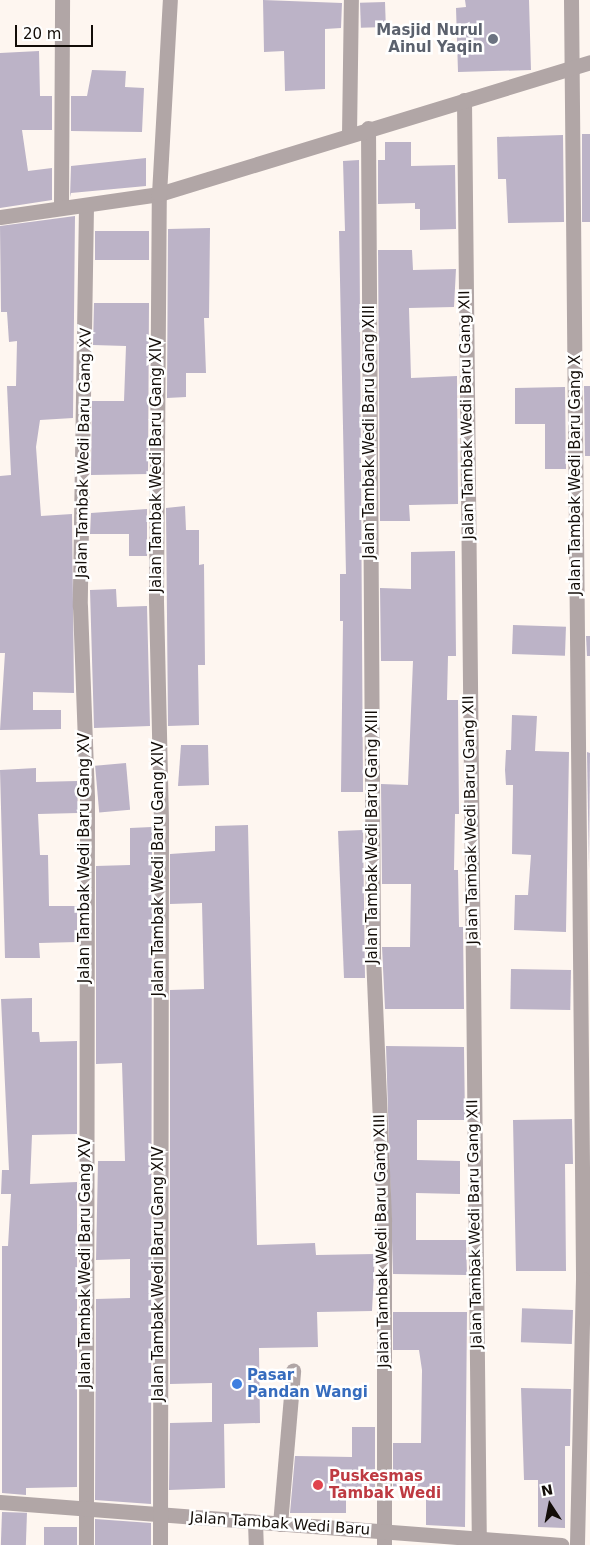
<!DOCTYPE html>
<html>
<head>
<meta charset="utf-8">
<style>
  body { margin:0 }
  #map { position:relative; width:590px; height:1545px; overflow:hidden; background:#fef6f0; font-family:"DejaVu Sans",sans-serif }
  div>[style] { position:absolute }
  .building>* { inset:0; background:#bcb3c7; transform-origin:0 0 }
  .minor>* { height:15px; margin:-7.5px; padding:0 7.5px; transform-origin:7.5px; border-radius:7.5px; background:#b1a6a6 }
  .dots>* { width:14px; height:14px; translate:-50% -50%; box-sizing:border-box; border:2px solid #fff; border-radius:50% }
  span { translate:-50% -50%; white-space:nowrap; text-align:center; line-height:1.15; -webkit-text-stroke:5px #fff; paint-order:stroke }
  .worship-label { font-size:15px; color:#5b616d; font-weight:700 }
  .right { translate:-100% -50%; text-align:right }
  .street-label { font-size:15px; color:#130d08 }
  .shop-label { font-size:15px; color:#366cbe; font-weight:700 }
  .left { translate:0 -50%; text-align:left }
  .health-label { font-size:15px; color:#be3a42; font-weight:700 }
  .north { position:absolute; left:525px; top:1480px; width:50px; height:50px; -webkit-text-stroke:4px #fff; paint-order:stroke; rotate:349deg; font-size:14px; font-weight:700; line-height:20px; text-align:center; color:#130d08 }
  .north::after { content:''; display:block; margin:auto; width:18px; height:22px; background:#130d08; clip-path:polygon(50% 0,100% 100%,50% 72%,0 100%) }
  .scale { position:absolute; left:15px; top:25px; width:78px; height:22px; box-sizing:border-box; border:2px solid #130d08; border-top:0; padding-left:6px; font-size:15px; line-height:18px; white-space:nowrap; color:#130d08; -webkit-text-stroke:4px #fff; paint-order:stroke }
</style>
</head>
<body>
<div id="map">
  <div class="building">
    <i style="clip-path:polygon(263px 0,342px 3px,341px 28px,325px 29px,325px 89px,285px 91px,284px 51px,264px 52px)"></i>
    <i style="clip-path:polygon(465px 0,529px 0,531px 70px,458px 72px,456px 8px,466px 7px)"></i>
    <i style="left:385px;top:2px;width:25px;height:25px;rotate:88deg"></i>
    <i style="clip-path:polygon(39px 51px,40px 96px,52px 96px,52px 130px,22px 130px,28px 171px,52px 168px,52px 200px,0 208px,0 53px)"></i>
    <i style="clip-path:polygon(92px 70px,126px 71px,125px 87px,144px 88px,142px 132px,71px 131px,71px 96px,87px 96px)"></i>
    <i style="left:582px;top:134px;width:8px;height:88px"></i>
    <i style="clip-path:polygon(563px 135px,564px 222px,508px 223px,506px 179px,498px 179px,497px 137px)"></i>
    <i style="clip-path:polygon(385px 142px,411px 142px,411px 166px,455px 165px,456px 229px,420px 230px,420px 209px,415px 209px,415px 203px,378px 204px,378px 160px,385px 160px)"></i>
    <i style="clip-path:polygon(146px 158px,146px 186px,71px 193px,70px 197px,71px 166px)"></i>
    <i style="clip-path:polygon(359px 160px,363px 792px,341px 792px,343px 621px,340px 621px,340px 574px,346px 574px,339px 231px,345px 231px,343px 161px)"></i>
    <i style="clip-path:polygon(75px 216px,73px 418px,40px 420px,36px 447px,41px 516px,72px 514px,74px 693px,33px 692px,33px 710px,61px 710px,61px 729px,0 730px,5px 653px,0 653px,0 476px,11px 475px,7px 386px,16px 386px,17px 341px,9px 342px,7px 312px,1px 312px,0 226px)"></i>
    <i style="clip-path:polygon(210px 228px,209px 318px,204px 318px,206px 373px,186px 373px,186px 397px,167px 398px,168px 229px)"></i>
    <i style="left:95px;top:231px;width:54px;height:29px"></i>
    <i style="clip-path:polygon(378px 250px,412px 250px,413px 270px,456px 269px,454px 307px,409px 308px,411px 378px,457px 376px,458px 504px,409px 505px,410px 521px,380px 521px)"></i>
    <i style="clip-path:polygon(94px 303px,149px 303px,148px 474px,91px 475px,92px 401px,124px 401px,126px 346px,93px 345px)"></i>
    <i style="clip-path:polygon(584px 386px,590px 386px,590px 456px,585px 456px)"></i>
    <i style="clip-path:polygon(565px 387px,566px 469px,545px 469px,545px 424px,515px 424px,515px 388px)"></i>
    <i style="clip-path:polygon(185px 506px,186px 530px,199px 530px,199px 565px,204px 564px,205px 665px,198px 665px,199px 725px,168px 726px,166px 508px)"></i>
    <i style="clip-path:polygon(147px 509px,147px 556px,129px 556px,129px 534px,90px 534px,91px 513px)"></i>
    <i style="clip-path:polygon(455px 551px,456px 656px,448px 656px,447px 700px,458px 700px,459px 814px,455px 814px,454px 870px,458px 870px,459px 927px,463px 927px,464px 1009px,385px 1009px,382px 947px,410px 947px,411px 884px,382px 884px,381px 784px,408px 785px,413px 661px,381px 661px,380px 588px,411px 589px,411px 552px)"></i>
    <i style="clip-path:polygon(116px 589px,117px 607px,147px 606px,150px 726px,94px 728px,90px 590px)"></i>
    <i style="left:513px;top:625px;width:53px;height:29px;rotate:2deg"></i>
    <i style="clip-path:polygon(586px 636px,590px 636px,590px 656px,587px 656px)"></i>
    <i style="clip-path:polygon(512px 715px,537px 716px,535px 751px,569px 752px,566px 932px,514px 930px,515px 895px,528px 895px,531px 855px,512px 854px,513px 785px,506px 785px,505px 770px,506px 750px,511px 750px)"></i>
    <i style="clip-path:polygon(181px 745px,208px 745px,209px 785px,178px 786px)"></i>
    <i style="clip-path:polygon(587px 752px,590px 753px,589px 871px)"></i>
    <i style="left:126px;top:763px;width:47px;height:31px;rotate:85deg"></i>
    <i style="clip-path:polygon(36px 768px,36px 782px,77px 781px,78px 813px,38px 814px,40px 855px,48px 855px,49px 906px,77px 906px,77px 942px,39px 943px,40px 958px,5px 958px,0 770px)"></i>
    <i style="clip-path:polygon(248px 825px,257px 1245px,315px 1243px,316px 1255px,375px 1254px,372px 1311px,317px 1312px,318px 1347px,259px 1348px,260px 1423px,224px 1424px,225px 1488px,169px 1490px,170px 1423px,212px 1422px,212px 1383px,170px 1384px,170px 990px,204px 989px,202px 903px,170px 904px,170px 854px,215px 851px,215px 826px)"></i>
    <i style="clip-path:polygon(152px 827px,151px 1504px,95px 1500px,96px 1299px,130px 1298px,130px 1259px,96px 1260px,98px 1161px,125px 1161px,122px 1063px,96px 1064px,96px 866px,130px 865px,130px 828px)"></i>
    <i style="clip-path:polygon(363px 830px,365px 978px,344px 978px,338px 831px)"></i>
    <i style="left:511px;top:969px;width:60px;height:40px;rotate:1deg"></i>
    <i style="clip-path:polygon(32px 998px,32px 1032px,39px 1032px,40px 1042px,77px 1041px,77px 1134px,32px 1135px,30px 1184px,77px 1182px,77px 1487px,26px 1488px,26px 1495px,2px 1493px,2px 1246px,8px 1246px,11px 1194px,1px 1194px,2px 1170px,9px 1170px,1px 999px)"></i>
    <i style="clip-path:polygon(386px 1046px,464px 1047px,465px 1120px,417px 1120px,417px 1160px,460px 1161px,460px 1194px,416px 1193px,416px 1240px,466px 1240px,467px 1275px,393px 1274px)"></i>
    <i style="clip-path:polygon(572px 1119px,573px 1164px,565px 1164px,566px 1271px,516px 1271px,513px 1120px)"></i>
    <i style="left:573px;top:1310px;width:34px;height:51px;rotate:92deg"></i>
    <i style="clip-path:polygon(393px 1312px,467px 1312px,465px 1527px,426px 1525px,426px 1487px,393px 1487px,393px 1443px,421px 1443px,422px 1370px,419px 1350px,393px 1350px)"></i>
    <i style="clip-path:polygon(521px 1388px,571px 1389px,570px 1446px,565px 1446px,565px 1528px,538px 1527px,538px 1480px,524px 1480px)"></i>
    <i style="clip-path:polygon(352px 1427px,375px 1427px,375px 1491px,346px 1491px,346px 1513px,290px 1513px,295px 1456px,352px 1457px)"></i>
    <i style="left:2px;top:1512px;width:25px;height:33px;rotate:2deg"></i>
    <i style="clip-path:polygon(95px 1519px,151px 1523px,151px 1545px,95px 1545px)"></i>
    <i style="left:77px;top:1527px;width:18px;height:33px;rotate:90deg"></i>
  </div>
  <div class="minor">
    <i style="left:571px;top:0;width:1279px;rotate:89.46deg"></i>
    <i style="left:583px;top:1279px;width:266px;rotate:91.3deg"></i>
    <i style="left:464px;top:100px;width:1445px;rotate:89.41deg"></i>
    <i style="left:368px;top:128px;width:827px;rotate:89.65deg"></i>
    <i style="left:373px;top:955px;width:266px;rotate:87.6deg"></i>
    <i style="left:384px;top:1221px;width:324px;rotate:90deg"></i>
    <i style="left:349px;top:135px;width:135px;rotate:-89.2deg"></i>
    <i style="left:86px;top:206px;width:400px;rotate:90.9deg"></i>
    <i style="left:80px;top:606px;width:192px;rotate:87.9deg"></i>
    <i style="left:87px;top:798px;width:747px;rotate:90.08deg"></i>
    <i style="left:61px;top:207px;width:207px;rotate:-89.7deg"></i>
    <i style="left:0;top:217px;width:161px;rotate:-8.2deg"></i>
    <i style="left:159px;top:194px;width:451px;rotate:-17deg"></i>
    <i style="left:0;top:1502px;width:563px;rotate:4.38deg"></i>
    <i style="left:255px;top:1522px;width:23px;rotate:88deg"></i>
    <i style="left:280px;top:1524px;width:154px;rotate:-85.1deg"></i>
    <i style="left:160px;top:1545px;width:724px;rotate:-89.92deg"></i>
    <i style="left:161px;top:821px;width:223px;rotate:-91.3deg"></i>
    <i style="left:156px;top:598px;width:404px;rotate:-89.6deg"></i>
    <i style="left:159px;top:194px;width:194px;rotate:-86.8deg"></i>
  </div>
  <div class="dots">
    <i style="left:493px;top:39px;background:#6b7280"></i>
    <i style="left:237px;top:1384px;background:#3f7fe0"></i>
    <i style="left:318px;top:1485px;background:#e0444e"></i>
  </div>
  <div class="worship-label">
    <span class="right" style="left:483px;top:39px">Masjid Nurul<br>Ainul Yaqin</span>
  </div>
  <div class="street-label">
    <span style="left:467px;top:415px;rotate:-91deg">Jalan Tambak Wedi Baru Gang XII</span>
    <span style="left:370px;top:432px;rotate:-90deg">Jalan Tambak Wedi Baru Gang XIII</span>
    <span style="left:84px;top:453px;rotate:-89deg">Jalan Tambak Wedi Baru Gang XV</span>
    <span style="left:157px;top:465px;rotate:-90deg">Jalan Tambak Wedi Baru Gang XIV</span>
    <span style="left:576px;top:475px;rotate:-90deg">Jalan Tambak Wedi Baru Gang X</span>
    <span style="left:471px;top:820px;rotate:-91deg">Jalan Tambak Wedi Baru Gang XII</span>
    <span style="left:373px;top:837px;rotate:-90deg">Jalan Tambak Wedi Baru Gang XIII</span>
    <span style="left:85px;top:858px;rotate:-90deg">Jalan Tambak Wedi Baru Gang XV</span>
    <span style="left:159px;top:869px;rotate:-90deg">Jalan Tambak Wedi Baru Gang XIV</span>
    <span style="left:475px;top:1224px;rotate:-91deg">Jalan Tambak Wedi Baru Gang XII</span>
    <span style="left:382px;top:1241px;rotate:-91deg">Jalan Tambak Wedi Baru Gang XIII</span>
    <span style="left:86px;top:1263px;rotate:-90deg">Jalan Tambak Wedi Baru Gang XV</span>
    <span style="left:159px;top:1274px;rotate:-90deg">Jalan Tambak Wedi Baru Gang XIV</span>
    <span style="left:280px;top:1524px;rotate:4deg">Jalan Tambak Wedi Baru</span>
  </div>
  <div class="shop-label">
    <span class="left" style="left:247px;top:1384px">Pasar<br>Pandan Wangi</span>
  </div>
  <div class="health-label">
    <span class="left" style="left:329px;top:1485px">Puskesmas<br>Tambak Wedi</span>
  </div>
  <div class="north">N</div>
  <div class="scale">20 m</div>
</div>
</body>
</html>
